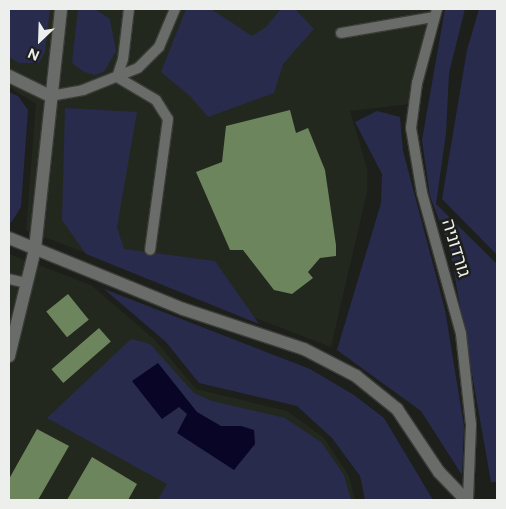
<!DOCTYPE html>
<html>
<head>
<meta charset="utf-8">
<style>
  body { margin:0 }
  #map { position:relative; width:506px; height:509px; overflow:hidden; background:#1d1f1b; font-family:Figtree,"Noto Sans Hebrew",sans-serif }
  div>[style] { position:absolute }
  .built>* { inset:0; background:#22281e }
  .green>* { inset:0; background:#292b4c }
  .water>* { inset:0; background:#080526 }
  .building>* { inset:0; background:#6d855c; transform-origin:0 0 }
  .roads { filter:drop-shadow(1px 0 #3a3c38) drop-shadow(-1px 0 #3a3c38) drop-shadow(0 1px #3a3c38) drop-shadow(0 -1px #3a3c38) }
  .lane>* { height:10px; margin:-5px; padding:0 5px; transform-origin:5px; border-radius:5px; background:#6a6c69 }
  .street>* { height:12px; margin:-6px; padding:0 6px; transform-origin:6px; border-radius:6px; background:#6a6c69 }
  span { translate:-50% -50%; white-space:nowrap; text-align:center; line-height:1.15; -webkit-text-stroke:5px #1d1f1b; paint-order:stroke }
  .street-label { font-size:18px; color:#edefec }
  .frame { position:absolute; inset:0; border:10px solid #edefec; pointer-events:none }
  .north { position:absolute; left:15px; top:15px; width:50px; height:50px; -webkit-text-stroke:4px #1d1f1b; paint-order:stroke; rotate:204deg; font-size:14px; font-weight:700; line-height:20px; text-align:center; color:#edefec }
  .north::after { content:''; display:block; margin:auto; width:18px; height:22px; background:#edefec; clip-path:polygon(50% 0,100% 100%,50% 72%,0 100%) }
</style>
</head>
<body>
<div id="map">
  <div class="built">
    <i style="clip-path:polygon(9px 9px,443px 9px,419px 103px,350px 111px,367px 168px,367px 192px,331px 347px,26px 230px,36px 104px,9px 87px)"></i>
    <i style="clip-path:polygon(9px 254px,91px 285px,154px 339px,196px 389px,287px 411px,324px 438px,349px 476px,355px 500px,9px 500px)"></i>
  </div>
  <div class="green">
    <i style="clip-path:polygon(9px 9px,50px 9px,45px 52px,39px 63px,19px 63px,9px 57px)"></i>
    <i style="clip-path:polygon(78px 9px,95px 9px,110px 19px,116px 51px,104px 72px,95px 75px,84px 72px,72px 63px)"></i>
    <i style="clip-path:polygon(186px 9px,211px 9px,252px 36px,266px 27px,281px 9px,295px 9px,314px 29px,283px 64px,274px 93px,208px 117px,191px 97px,161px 72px)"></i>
    <i style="clip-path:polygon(445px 9px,465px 9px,449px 73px,446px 133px,436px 204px,497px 264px,497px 482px,491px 482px,450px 249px,430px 196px,422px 140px)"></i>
    <i style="clip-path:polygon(479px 9px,497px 9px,497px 255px,442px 199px,467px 50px)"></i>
    <i style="clip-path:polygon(9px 92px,18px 96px,28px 110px,21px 207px,11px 223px,9px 221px)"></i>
    <i style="clip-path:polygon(65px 108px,137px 112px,117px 227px,124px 249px,215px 261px,259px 324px,86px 254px,62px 220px)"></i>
    <i style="clip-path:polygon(377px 111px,400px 117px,403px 151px,445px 310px,464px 426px,462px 475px,421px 411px,337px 350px,381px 203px,382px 174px,355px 122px)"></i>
    <i style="clip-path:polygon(104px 289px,310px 369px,354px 395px,384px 418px,433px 500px,365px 500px,360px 476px,332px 438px,297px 406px,199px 383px,166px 342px)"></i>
    <i style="clip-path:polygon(131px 339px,150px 344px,194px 393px,212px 401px,285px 418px,321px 442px,344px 475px,351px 500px,158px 500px,167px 484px,47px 418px)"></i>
  </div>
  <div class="water">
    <i style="clip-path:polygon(158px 363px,197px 412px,221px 426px,241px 426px,254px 430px,255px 444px,234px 470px,177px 433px,187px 414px,179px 407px,162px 419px,132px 381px)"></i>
  </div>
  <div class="building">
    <i style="clip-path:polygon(290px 110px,296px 133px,308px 128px,325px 170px,336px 245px,336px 256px,320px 258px,308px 272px,313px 278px,292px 294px,274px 290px,243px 250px,230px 250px,196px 172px,222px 162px,226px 126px)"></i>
    <i style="left:68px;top:294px;width:33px;height:28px;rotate:51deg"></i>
    <i style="left:99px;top:328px;width:18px;height:63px;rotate:49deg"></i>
    <i style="clip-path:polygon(37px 429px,69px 446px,38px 500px,9px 500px,9px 479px)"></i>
    <i style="clip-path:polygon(92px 457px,137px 484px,128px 500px,67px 500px)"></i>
  </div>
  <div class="roads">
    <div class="lane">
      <i style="left:129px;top:9px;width:50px;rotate:96.8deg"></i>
      <i style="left:123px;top:59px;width:19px;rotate:108deg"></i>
      <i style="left:117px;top:77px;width:45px;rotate:30.5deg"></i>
      <i style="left:156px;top:100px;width:22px;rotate:58deg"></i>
      <i style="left:168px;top:119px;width:132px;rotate:97.8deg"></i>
      <i style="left:437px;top:9px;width:77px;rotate:105.1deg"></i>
      <i style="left:417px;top:83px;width:45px;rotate:97.6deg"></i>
      <i style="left:411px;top:128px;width:66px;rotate:80.4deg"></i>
      <i style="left:422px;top:193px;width:146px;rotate:74.5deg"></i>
      <i style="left:461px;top:334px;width:92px;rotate:83.7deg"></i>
      <i style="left:471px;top:425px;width:75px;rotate:92.3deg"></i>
      <i style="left:341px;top:33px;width:94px;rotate:-9.8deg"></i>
      <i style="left:50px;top:96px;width:34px;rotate:-10deg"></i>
      <i style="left:83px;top:90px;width:59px;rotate:-21.8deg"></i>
      <i style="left:138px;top:68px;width:30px;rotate:-45deg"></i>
      <i style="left:159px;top:47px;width:41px;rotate:-67.2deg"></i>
      <i style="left:9px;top:279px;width:17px;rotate:13deg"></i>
    </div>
    <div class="street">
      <i style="left:9px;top:76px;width:46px;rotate:26deg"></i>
      <i style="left:9px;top:238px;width:188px;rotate:22.2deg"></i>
      <i style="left:183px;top:309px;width:127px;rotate:18.3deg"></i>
      <i style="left:304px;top:349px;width:59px;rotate:27.4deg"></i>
      <i style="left:356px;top:376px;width:53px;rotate:38.8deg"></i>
      <i style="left:397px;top:409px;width:76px;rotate:56.3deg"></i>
      <i style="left:439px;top:472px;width:39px;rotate:46deg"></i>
      <i style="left:9px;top:356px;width:110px;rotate:-76.3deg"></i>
      <i style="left:35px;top:249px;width:241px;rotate:-83.8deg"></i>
    </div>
  </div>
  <div class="street-label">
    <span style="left:456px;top:248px;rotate:73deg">גורדוניה</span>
  </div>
  <div class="frame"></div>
  <div class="north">N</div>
</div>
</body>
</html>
